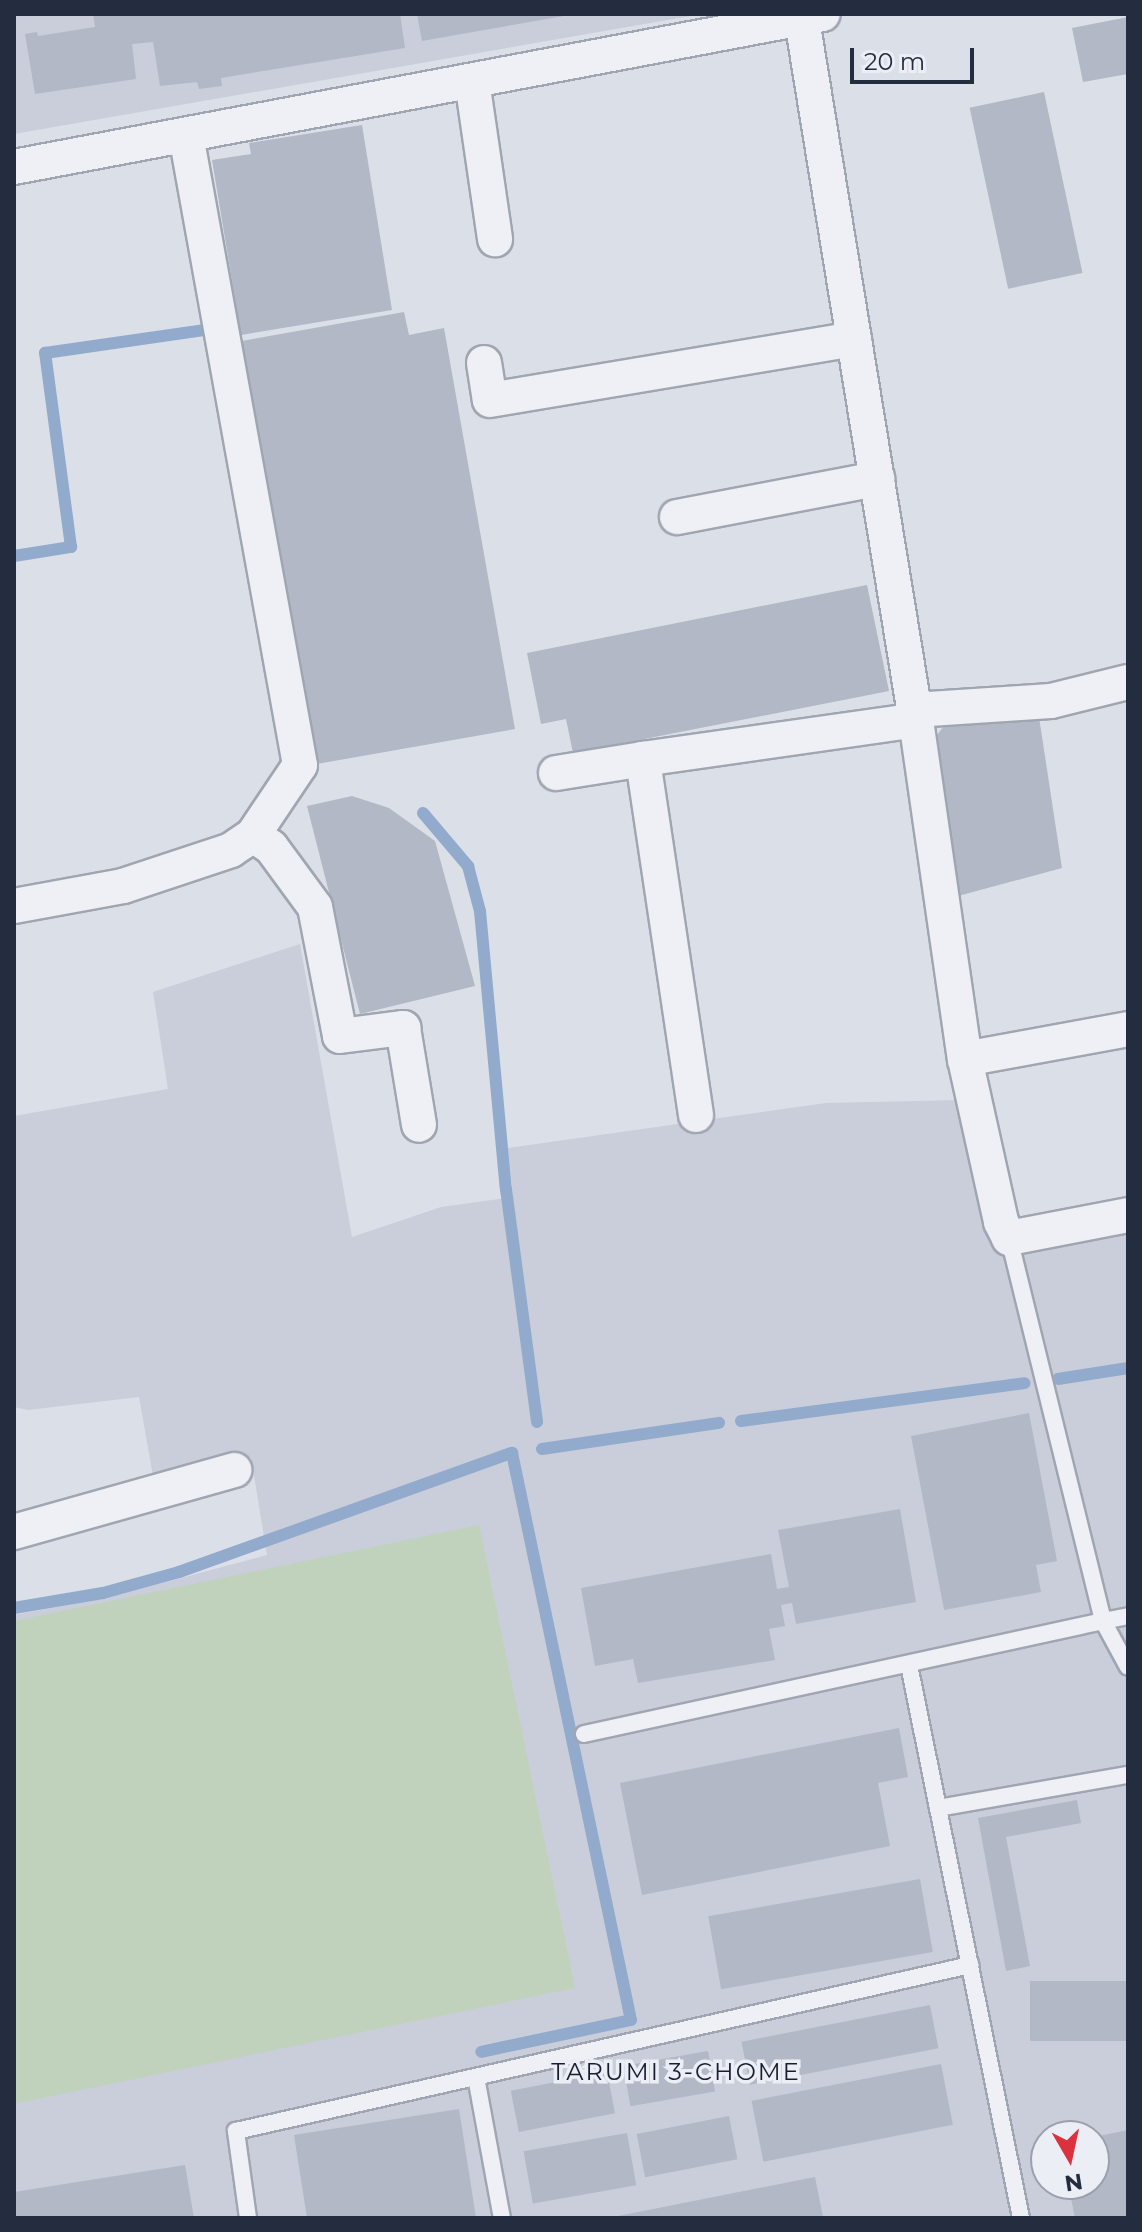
<!DOCTYPE html>
<html>
<head>
<meta charset="utf-8">
<style>
  body { margin:0 }
  #map { position:relative; width:1142px; height:2232px; overflow:hidden; background:#dbdfe7; font-family:Montserrat,sans-serif }
  div>[style] { position:absolute }
  .built>* { inset:0; background:#c9ceda }
  .green>* { inset:0; background:#c0d2bc }
  .stream>* { height:12px; margin:-6px; padding:0 6px; transform-origin:6px; border-radius:6px; background:#92aacc }
  .building>* { inset:0; background:#b2b8c5; transform-origin:0 0 }
  .roads { filter:drop-shadow(2px 0 #a0a6b1) drop-shadow(-2px 0 #a0a6b1) drop-shadow(0 2px #a0a6b1) drop-shadow(0 -2px #a0a6b1) }
  .service>* { height:16px; margin:-8px; padding:0 8px; transform-origin:8px; border-radius:8px; background:#eef0f5 }
  .minor>* { height:34px; margin:-17px; padding:0 17px; transform-origin:17px; border-radius:17px; background:#eef0f5 }
  span { translate:-50% -50%; white-space:nowrap; text-align:center; line-height:1.15; -webkit-text-stroke:7px #ebeef5; paint-order:stroke }
  .neighbourhood-label { font-size:24px; color:#171d2f; letter-spacing:2px }
  .frame { position:absolute; inset:0; border:16px solid #242c3f; pointer-events:none }
  .north { position:absolute; left:1030px; top:2120px; width:80px; height:80px; box-sizing:border-box; background:#ebeef5; border:2px solid #9ba0ac; border-radius:50%; rotate:171deg; font-size:22px; font-weight:700; line-height:32px; text-align:center; color:#242c3f }
  .north::after { content:''; display:block; margin:auto; width:28px; height:36px; background:#db323e; clip-path:polygon(50% 0,100% 100%,50% 72%,0 100%) }
  .scale { position:absolute; left:850px; top:48px; width:124px; height:36px; box-sizing:border-box; border:4px solid #242c3f; border-top:0; padding-left:10px; font-size:24px; line-height:28px; white-space:nowrap; color:#242c3f; -webkit-text-stroke:6px #ebeef5; paint-order:stroke }
</style>
</head>
<body>
<div id="map">
  <div class="built">
    <i style="clip-path:polygon(14px 14px,702px 14px,14px 134px)"></i>
    <i style="clip-path:polygon(evenodd,300px 944px,352px 1237px,441px 1207px,513px 1197px,508px 1148px,826px 1103px,961px 1100px,984px 1221px,1128px 1227px,1128px 2218px,14px 2218px,14px 1615px,110px 1597px,267px 1555px,251px 1457px,153px 1476px,139px 1397px,28px 1410px,14px 1407px,14px 1116px,168px 1089px,153px 992px,300px 944px,1046px 2136px,1094px 2136px,1094px 2184px,1046px 2184px,1046px 2136px)"></i>
  </div>
  <div class="green">
    <i style="clip-path:polygon(479px 1525px,575px 1988px,14px 2104px,14px 1621px)"></i>
  </div>
  <div class="stream">
    <i style="left:14px;top:556px;width:58px;rotate:-9deg"></i>
    <i style="left:71px;top:547px;width:196px;rotate:-97.6deg"></i>
    <i style="left:45px;top:353px;width:176px;rotate:-8.2deg"></i>
    <i style="left:423px;top:813px;width:70px;rotate:49.7deg"></i>
    <i style="left:468px;top:866px;width:47px;rotate:75.1deg"></i>
    <i style="left:480px;top:911px;width:279px;rotate:84.7deg"></i>
    <i style="left:506px;top:1189px;width:235px;rotate:82.4deg"></i>
    <i style="left:1058px;top:1379px;width:71px;rotate:-8.9deg"></i>
    <i style="left:741px;top:1421px;width:286px;rotate:-7.6deg"></i>
    <i style="left:542px;top:1449px;width:179px;rotate:-8.4deg"></i>
    <i style="left:14px;top:1608px;width:90px;rotate:-9.6deg"></i>
    <i style="left:103px;top:1593px;width:79px;rotate:-15.4deg"></i>
    <i style="left:179px;top:1572px;width:354px;rotate:-19.7deg"></i>
    <i style="left:512px;top:1453px;width:579px;rotate:78.15deg"></i>
    <i style="left:631px;top:2020px;width:153px;rotate:168deg"></i>
  </div>
  <div class="building">
    <i style="clip-path:polygon(93px 14px,400px 14px,405px 48px,221px 78px,222px 86px,199px 89px,197px 82px,160px 86px,153px 42px,132px 44px,136px 79px,35px 94px,25px 34px,37px 32px,38px 36px,95px 27px)"></i>
    <i style="clip-path:polygon(417px 14px,564px 14px,564px 16px,422px 41px)"></i>
    <i style="clip-path:polygon(1128px 17px,1128px 74px,1083px 82px,1072px 28px)"></i>
    <i style="left:1044px;top:92px;width:185px;height:76px;rotate:78deg"></i>
    <i style="clip-path:polygon(362px 125px,392px 310px,241px 335px,212px 160px,251px 154px,249px 143px)"></i>
    <i style="clip-path:polygon(404px 312px,409px 335px,444px 328px,515px 729px,311px 765px,236px 342px)"></i>
    <i style="clip-path:polygon(867px 585px,889px 691px,573px 753px,566px 719px,541px 724px,527px 653px)"></i>
    <i style="clip-path:polygon(1039px 717px,1062px 868px,958px 896px,933px 741px,943px 727px)"></i>
    <i style="clip-path:polygon(352px 796px,389px 808px,435px 841px,475px 986px,360px 1014px,307px 806px)"></i>
    <i style="clip-path:polygon(1029px 1413px,1057px 1561px,1036px 1565px,1041px 1592px,944px 1610px,911px 1436px)"></i>
    <i style="clip-path:polygon(900px 1509px,916px 1602px,796px 1624px,792px 1603px,781px 1605px,785px 1626px,769px 1629px,775px 1660px,638px 1683px,633px 1659px,595px 1666px,581px 1588px,771px 1554px,777px 1589px,789px 1587px,778px 1530px)"></i>
    <i style="clip-path:polygon(899px 1728px,908px 1777px,878px 1783px,890px 1846px,642px 1895px,620px 1783px)"></i>
    <i style="clip-path:polygon(1077px 1800px,1081px 1823px,1006px 1837px,1030px 1966px,1006px 1971px,978px 1818px)"></i>
    <i style="left:920px;top:1879px;width:74px;height:215px;rotate:80deg"></i>
    <i style="left:1128px;top:1981px;width:60px;height:98px;rotate:90deg"></i>
    <i style="left:930px;top:2005px;width:44px;height:192px;rotate:79deg"></i>
    <i style="left:708px;top:2051px;width:41px;height:86px;rotate:80deg"></i>
    <i style="left:941px;top:2064px;width:62px;height:193px;rotate:79deg"></i>
    <i style="left:607px;top:2072px;width:42px;height:98px;rotate:79deg"></i>
    <i style="clip-path:polygon(459px 2109px,476px 2218px,307px 2218px,294px 2135px)"></i>
    <i style="left:729px;top:2116px;width:44px;height:94px;rotate:79deg"></i>
    <i style="clip-path:polygon(1128px 2130px,1128px 2218px,1075px 2218px,1068px 2184px,1094px 2184px,1094px 2137px)"></i>
    <i style="left:627px;top:2133px;width:53px;height:105px;rotate:80deg"></i>
    <i style="clip-path:polygon(185px 2165px,194px 2218px,14px 2218px,14px 2192px)"></i>
    <i style="clip-path:polygon(815px 2177px,823px 2217px,614px 2218px,613px 2217px)"></i>
  </div>
  <div class="roads">
    <div class="service">
      <i style="left:1009px;top:1238px;width:394px;rotate:76.2deg"></i>
      <i style="left:1103px;top:1621px;width:25px;rotate:-11deg"></i>
      <i style="left:909px;top:1665px;width:564px;rotate:78.55deg"></i>
      <i style="left:584px;top:1734px;width:531px;rotate:-12.28deg"></i>
      <i style="left:1103px;top:1621px;width:52px;rotate:61.5deg"></i>
      <i style="left:938px;top:1808px;width:193px;rotate:-9.9deg"></i>
      <i style="left:476px;top:2077px;width:143px;rotate:79.6deg"></i>
      <i style="left:248px;top:2218px;width:88px;rotate:-97.9deg"></i>
      <i style="left:236px;top:2131px;width:753px;rotate:-12.74deg"></i>
    </div>
    <div class="minor">
      <i style="left:801px;top:14px;width:715px;rotate:80.75deg"></i>
      <i style="left:916px;top:720px;width:343px;rotate:81.8deg"></i>
      <i style="left:965px;top:1059px;width:167px;rotate:77.5deg"></i>
      <i style="left:1001px;top:1222px;width:18px;rotate:63deg"></i>
      <i style="left:1009px;top:1238px;width:121px;rotate:-10.9deg"></i>
      <i style="left:472px;top:81px;width:160px;rotate:81.7deg"></i>
      <i style="left:14px;top:167px;width:823px;rotate:-10.71deg"></i>
      <i style="left:484px;top:363px;width:37px;rotate:81deg"></i>
      <i style="left:490px;top:400px;width:369px;rotate:-9.5deg"></i>
      <i style="left:677px;top:517px;width:204px;rotate:-10.8deg"></i>
      <i style="left:914px;top:710px;width:137px;rotate:-3.8deg"></i>
      <i style="left:1051px;top:701px;width:79px;rotate:-13.9deg"></i>
      <i style="left:556px;top:773px;width:88px;rotate:-9.1deg"></i>
      <i style="left:253px;top:835px;width:22px;rotate:34deg"></i>
      <i style="left:271px;top:847px;width:74px;rotate:53.7deg"></i>
      <i style="left:315px;top:907px;width:131px;rotate:79deg"></i>
      <i style="left:340px;top:1036px;width:64px;rotate:-7.2deg"></i>
      <i style="left:403px;top:1028px;width:98px;rotate:80.6deg"></i>
      <i style="left:14px;top:906px;width:111px;rotate:-10.4deg"></i>
      <i style="left:123px;top:886px;width:114px;rotate:-18.4deg"></i>
      <i style="left:231px;top:850px;width:27px;rotate:-34deg"></i>
      <i style="left:253px;top:835px;width:84px;rotate:-56.1deg"></i>
      <i style="left:300px;top:765px;width:640px;rotate:-100.26deg"></i>
      <i style="left:965px;top:1059px;width:166px;rotate:-10.4deg"></i>
      <i style="left:696px;top:1115px;width:360px;rotate:-98.5deg"></i>
      <i style="left:643px;top:759px;width:276px;rotate:-8.1deg"></i>
      <i style="left:14px;top:1532px;width:229px;rotate:-15.7deg"></i>
    </div>
  </div>
  <div class="neighbourhood-label">
    <span style="left:676px;top:2072px">TARUMI 3-CHOME</span>
  </div>
  <div class="frame"></div>
  <div class="north">N</div>
  <div class="scale">20 m</div>
</div>
</body>
</html>
